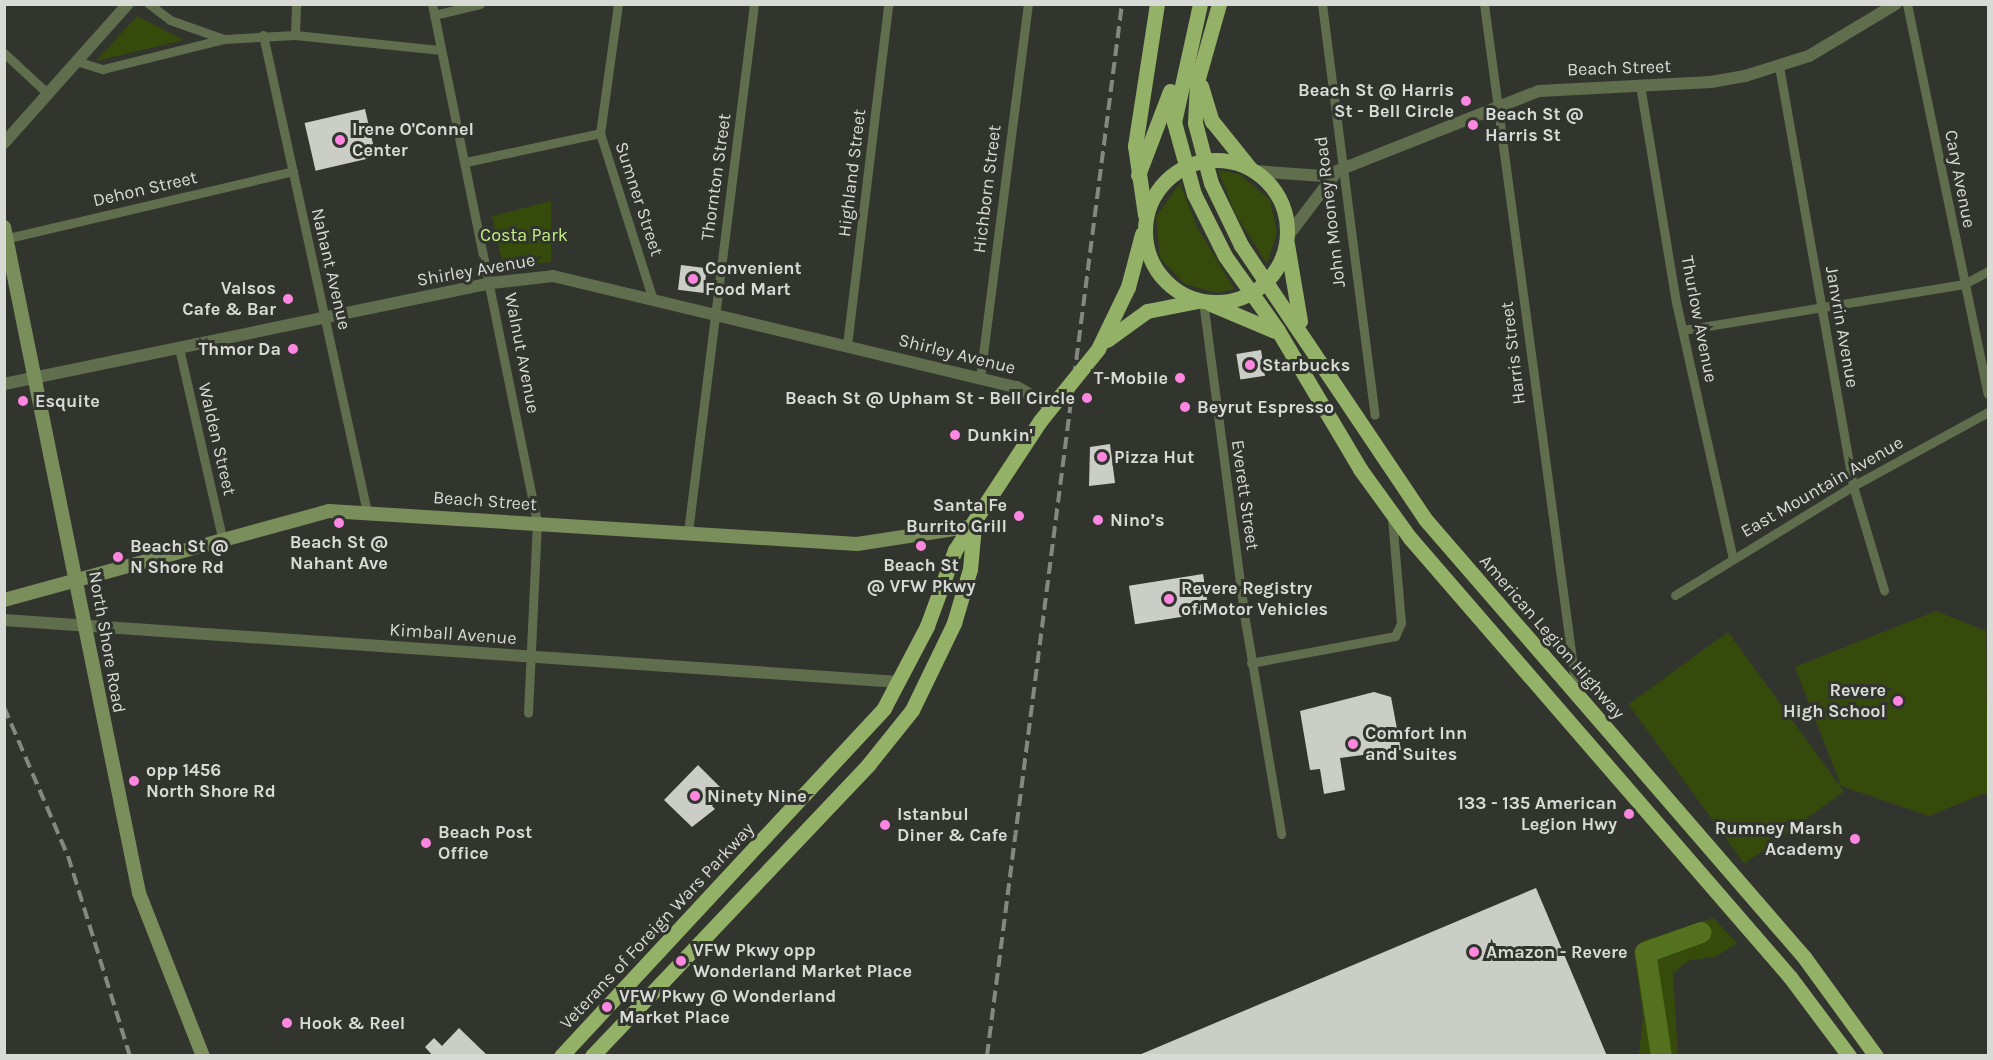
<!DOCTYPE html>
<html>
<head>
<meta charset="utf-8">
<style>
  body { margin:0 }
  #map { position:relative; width:1993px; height:1060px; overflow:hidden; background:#32352e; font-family:Karla,sans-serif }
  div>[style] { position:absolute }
  .green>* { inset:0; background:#364b0b; transform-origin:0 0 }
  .river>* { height:21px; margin:-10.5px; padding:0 10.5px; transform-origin:10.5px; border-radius:10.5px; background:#54711f }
  .building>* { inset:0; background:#cacec6; transform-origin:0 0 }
  .minor>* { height:9px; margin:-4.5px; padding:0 4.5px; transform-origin:4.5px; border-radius:4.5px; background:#606e4e }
  .tertiary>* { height:12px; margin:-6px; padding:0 6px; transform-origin:6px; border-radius:6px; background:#606e4e }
  .secondary>* { height:14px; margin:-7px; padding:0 7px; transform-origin:7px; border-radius:7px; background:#798e5a }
  .trunk>* { height:15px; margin:-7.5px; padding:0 7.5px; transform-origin:7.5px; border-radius:7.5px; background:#94b168 }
  .trunk>.ring { margin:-7.5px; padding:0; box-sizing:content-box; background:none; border:15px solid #94b168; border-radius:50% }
  .rail>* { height:4px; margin-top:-2px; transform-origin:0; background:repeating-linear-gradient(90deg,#858882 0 12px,transparent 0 18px) }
  .trunk-bridge>* { height:15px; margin:-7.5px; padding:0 7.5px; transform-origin:7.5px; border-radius:7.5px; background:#94b168 }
  .dots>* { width:16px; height:16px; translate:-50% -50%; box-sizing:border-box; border:3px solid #32352e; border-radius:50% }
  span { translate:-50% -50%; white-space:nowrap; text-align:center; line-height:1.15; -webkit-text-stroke:6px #32352e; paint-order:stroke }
  .street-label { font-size:18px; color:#d8dad6 }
  .poi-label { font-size:18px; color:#d8dad6; font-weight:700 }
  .right { translate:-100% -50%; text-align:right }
  .left { translate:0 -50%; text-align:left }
  .park-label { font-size:18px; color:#c4ef83 }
  .frame { position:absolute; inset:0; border:6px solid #d8dad6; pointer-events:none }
</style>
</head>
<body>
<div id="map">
  <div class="green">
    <i style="clip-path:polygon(137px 16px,184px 40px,96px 61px)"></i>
    <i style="clip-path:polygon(1218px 170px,1239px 174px,1270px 200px,1277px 232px,1267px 264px,1235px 213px)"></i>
    <i style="clip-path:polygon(1180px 183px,1197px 227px,1234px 289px,1217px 293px,1185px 284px,1160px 258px,1156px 217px)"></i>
    <i style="clip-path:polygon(551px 201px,551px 262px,503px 266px,492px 216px)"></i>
    <i style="clip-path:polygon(1936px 611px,1986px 631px,1988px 792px,1929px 816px,1841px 786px,1795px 667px)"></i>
    <i style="left:1728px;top:632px;width:197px;height:123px;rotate:54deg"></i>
    <i style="clip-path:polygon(1713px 918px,1737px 943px,1715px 957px,1690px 960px,1673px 973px,1678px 1055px,1639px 1055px,1643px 1017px,1634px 950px,1643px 941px)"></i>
  </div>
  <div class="river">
    <i style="left:1661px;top:1056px;width:105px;rotate:-98.7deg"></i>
    <i style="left:1645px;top:952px;width:59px;rotate:-19.7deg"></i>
  </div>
  <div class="building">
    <i style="left:365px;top:109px;width:49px;height:62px;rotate:77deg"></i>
    <i style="left:681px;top:265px;width:26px;height:25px;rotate:7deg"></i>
    <i style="left:1261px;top:350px;width:26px;height:25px;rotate:81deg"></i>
    <i style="clip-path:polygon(1110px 444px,1115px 483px,1089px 486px,1090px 447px)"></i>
    <i style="left:1203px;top:574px;width:39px;height:75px;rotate:81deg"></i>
    <i style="clip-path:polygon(1374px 692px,1391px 697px,1401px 750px,1340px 758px,1345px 790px,1324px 794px,1320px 769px,1310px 770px,1300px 711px)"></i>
    <i style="clip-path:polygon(698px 765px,725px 792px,712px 806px,715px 809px,692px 827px,664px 800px)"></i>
    <i style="clip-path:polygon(1536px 888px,1607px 1056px,1139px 1056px,1139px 1055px)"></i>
    <i style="clip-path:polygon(459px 1028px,488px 1056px,433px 1056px,425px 1047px,434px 1038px,442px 1046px)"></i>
  </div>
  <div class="minor">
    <i style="left:149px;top:4px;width:26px;rotate:37deg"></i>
    <i style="left:170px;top:20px;width:57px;rotate:19.4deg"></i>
    <i style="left:224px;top:39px;width:71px;rotate:-3.2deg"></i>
    <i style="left:295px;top:35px;width:147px;rotate:5.9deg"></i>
    <i style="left:432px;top:4px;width:529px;rotate:78.54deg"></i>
    <i style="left:537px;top:522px;width:191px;rotate:92.7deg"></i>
    <i style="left:618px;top:4px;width:130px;rotate:97.9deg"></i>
    <i style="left:600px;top:133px;width:172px;rotate:72.4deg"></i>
    <i style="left:1322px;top:4px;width:414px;rotate:82.7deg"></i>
    <i style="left:1484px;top:4px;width:691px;rotate:82.35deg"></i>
    <i style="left:1907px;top:4px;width:398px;rotate:78.3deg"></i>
    <i style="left:434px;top:15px;width:47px;rotate:-13.4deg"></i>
    <i style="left:263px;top:35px;width:487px;rotate:77.7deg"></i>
    <i style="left:295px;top:35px;width:31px;rotate:-88deg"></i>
    <i style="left:4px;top:53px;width:59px;rotate:42.9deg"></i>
    <i style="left:76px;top:61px;width:28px;rotate:17deg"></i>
    <i style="left:103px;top:69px;width:125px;rotate:-13.9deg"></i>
    <i style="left:1779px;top:66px;width:426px;rotate:80deg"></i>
    <i style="left:1853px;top:486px;width:109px;rotate:73.4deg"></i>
    <i style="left:1640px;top:85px;width:220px;rotate:80.6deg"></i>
    <i style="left:1676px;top:302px;width:263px;rotate:77.5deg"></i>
    <i style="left:466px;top:162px;width:137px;rotate:-12.2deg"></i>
    <i style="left:4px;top:239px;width:297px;rotate:-13.2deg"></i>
    <i style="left:1203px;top:301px;width:328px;rotate:82.5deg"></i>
    <i style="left:1246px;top:626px;width:211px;rotate:80.4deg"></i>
    <i style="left:1683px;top:330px;width:285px;rotate:-9.3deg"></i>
    <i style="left:1964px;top:284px;width:27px;rotate:-28deg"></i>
    <i style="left:847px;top:345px;width:343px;rotate:-83.1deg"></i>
    <i style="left:179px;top:348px;width:194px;rotate:77.2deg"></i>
    <i style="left:980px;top:378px;width:377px;rotate:-82.7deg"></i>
    <i style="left:688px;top:532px;width:532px;rotate:-82.87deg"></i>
    <i style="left:1675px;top:595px;width:209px;rotate:-31.5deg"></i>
    <i style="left:1853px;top:486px;width:154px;rotate:-28.7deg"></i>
    <i style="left:1251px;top:663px;width:147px;rotate:-10.6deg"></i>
    <i style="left:1395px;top:636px;width:14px;rotate:-65deg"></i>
    <i style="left:1401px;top:623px;width:106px;rotate:-94.9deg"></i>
  </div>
  <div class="tertiary">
    <i style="left:4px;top:143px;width:186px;rotate:-48.3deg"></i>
    <i style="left:1254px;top:171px;width:70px;rotate:4.1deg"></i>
    <i style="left:1324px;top:176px;width:231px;rotate:-21.6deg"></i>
    <i style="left:1539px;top:91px;width:172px;rotate:-3deg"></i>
    <i style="left:1711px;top:82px;width:35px;rotate:-10deg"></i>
    <i style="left:1745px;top:76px;width:67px;rotate:-17.4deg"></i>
    <i style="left:1809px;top:56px;width:101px;rotate:-30.9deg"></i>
    <i style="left:1287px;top:237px;width:79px;rotate:-52.7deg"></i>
    <i style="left:4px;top:384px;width:497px;rotate:-11.7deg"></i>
    <i style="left:491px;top:283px;width:62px;rotate:-6.4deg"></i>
    <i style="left:553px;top:276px;width:477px;rotate:13.5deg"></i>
    <i style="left:1017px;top:387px;width:39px;rotate:30deg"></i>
    <i style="left:4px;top:620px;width:897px;rotate:3.96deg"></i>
  </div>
  <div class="secondary">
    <i style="left:4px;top:227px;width:680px;rotate:78.54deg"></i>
    <i style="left:139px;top:893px;width:175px;rotate:68.6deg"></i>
    <i style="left:4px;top:600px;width:337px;rotate:-15.3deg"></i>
    <i style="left:329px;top:511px;width:529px;rotate:3.58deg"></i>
    <i style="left:857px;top:544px;width:118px;rotate:-8.7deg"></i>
  </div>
  <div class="trunk">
    <i style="left:1200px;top:4px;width:121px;rotate:102.4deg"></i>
    <i style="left:1174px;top:122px;width:75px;rotate:74.5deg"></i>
    <i style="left:1194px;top:194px;width:69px;rotate:63.4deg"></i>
    <i style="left:1225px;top:256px;width:90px;rotate:54.5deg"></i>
    <i style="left:1277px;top:329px;width:163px;rotate:59.3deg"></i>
    <i style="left:1360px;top:469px;width:85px;rotate:54.1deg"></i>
    <i style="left:1410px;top:538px;width:581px;rotate:49.12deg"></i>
    <i style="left:1790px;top:977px;width:99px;rotate:53.2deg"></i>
    <i style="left:1219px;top:4px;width:81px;rotate:105.8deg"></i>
    <i style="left:1197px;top:82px;width:41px;rotate:92.8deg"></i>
    <i style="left:1195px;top:123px;width:62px;rotate:75.1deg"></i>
    <i style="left:1211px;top:183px;width:69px;rotate:64.2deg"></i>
    <i style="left:1241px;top:245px;width:330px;rotate:56.1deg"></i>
    <i style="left:1425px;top:519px;width:579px;rotate:49.13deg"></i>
    <i style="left:1804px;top:957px;width:122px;rotate:54deg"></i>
    <i style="left:1201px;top:86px;width:37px;rotate:73deg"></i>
    <i style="left:1212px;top:121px;width:59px;rotate:51.2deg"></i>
    <i class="ring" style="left:1145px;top:160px;width:127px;height:127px"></i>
    <i style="left:1138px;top:175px;width:90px;rotate:-69.1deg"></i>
    <i style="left:1145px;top:215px;width:70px;rotate:-98.2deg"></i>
    <i style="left:1135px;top:146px;width:144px;rotate:-81.2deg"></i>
    <i style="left:1287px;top:244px;width:78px;rotate:80.4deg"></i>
    <i style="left:1211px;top:304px;width:69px;rotate:22.9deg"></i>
    <i style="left:1107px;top:340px;width:49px;rotate:-35.9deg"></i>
    <i style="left:1147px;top:311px;width:52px;rotate:-11.1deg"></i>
    <i style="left:1098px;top:349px;width:69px;rotate:-64.2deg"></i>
    <i style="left:1128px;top:287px;width:55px;rotate:-75.2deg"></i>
    <i style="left:561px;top:1056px;width:475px;rotate:-47.1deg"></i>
    <i style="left:884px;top:708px;width:93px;rotate:-62.3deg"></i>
    <i style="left:927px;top:626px;width:81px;rotate:-69.8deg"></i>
    <i style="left:955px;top:550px;width:154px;rotate:-56.6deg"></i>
    <i style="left:592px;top:1056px;width:401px;rotate:-46.5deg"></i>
    <i style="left:868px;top:765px;width:70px;rotate:-51.3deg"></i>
    <i style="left:912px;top:710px;width:97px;rotate:-64.2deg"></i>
    <i style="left:954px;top:623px;width:56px;rotate:-73.5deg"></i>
    <i style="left:970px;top:569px;width:43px;rotate:-84.7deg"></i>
  </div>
  <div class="rail">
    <i style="left:4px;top:707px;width:162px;rotate:66.8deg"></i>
    <i style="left:68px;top:856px;width:209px;rotate:72.8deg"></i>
    <i style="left:987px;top:1056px;width:1061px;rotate:-82.69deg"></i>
  </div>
  <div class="trunk-bridge">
    <i style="left:1040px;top:421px;width:92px;rotate:-51.1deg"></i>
  </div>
  <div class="dots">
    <i style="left:1466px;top:101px;background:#fd86e1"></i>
    <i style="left:1473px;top:125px;background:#fd86e1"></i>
    <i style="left:340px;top:140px;background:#fd86e1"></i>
    <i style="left:693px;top:279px;background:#fd86e1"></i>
    <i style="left:288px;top:299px;background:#fd86e1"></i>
    <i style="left:293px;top:349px;background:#fd86e1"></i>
    <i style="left:1250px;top:365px;background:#fd86e1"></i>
    <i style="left:1180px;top:378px;background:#fd86e1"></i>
    <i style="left:1087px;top:398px;background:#fd86e1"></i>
    <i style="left:23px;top:401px;background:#fd86e1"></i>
    <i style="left:1185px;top:407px;background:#fd86e1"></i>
    <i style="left:955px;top:435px;background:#fd86e1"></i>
    <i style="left:1102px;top:457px;background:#fd86e1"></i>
    <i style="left:1019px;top:516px;background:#fd86e1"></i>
    <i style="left:1098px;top:520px;background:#fd86e1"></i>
    <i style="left:339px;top:523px;background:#fd86e1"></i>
    <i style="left:921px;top:546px;background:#fd86e1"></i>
    <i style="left:118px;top:557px;background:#fd86e1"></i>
    <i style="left:1169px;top:599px;background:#fd86e1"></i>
    <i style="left:1898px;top:701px;background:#fd86e1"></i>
    <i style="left:1353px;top:744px;background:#fd86e1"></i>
    <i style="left:134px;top:781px;background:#fd86e1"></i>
    <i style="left:695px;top:796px;background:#fd86e1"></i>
    <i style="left:1629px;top:814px;background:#fd86e1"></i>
    <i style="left:885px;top:825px;background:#fd86e1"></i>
    <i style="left:1855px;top:839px;background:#fd86e1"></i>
    <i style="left:426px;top:843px;background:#fd86e1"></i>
    <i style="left:1474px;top:952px;background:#fd86e1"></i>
    <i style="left:681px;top:961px;background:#fd86e1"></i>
    <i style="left:607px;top:1007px;background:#fd86e1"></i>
    <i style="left:287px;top:1023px;background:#fd86e1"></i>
  </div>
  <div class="street-label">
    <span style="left:1619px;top:68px;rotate:-2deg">Beach Street</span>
    <span style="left:852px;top:173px;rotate:-83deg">Highland Street</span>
    <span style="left:716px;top:177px;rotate:-82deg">Thornton Street</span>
    <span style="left:1960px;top:179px;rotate:79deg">Cary Avenue</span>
    <span style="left:145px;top:189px;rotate:-13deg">Dehon Street</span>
    <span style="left:987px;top:189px;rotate:-83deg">Hichborn Street</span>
    <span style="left:639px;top:199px;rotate:72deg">Sumner Street</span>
    <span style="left:1330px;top:212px;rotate:-97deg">John Mooney Road</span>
    <span style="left:331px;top:269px;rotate:77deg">Nahant Avenue</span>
    <span style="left:476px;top:270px;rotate:-10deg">Shirley Avenue</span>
    <span style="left:1699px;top:319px;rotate:79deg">Thurlow Avenue</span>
    <span style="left:1842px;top:327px;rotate:80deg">Janvrin Avenue</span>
    <span style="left:522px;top:353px;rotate:79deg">Walnut Avenue</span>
    <span style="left:1513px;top:353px;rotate:-97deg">Harris Street</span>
    <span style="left:957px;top:354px;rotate:14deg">Shirley Avenue</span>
    <span style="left:217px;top:439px;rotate:77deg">Walden Street</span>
    <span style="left:1822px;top:487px;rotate:-30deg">East Mountain Avenue</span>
    <span style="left:1245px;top:495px;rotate:82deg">Everett Street</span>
    <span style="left:485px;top:501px;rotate:4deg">Beach Street</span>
    <span style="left:453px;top:634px;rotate:4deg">Kimball Avenue</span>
    <span style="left:1552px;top:637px;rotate:49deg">American Legion Highway</span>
    <span style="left:107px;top:642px;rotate:80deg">North Shore Road</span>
    <span style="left:657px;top:926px;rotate:-47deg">Veterans of Foreign Wars Parkway</span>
  </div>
  <div class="poi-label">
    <span class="right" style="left:1454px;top:101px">Beach St @ Harris<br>St - Bell Circle</span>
    <span class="left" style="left:1485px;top:125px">Beach St @<br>Harris St</span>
    <span class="left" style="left:352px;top:140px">Irene O'Connel<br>Center</span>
    <span class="left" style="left:705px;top:279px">Convenient<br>Food Mart</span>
    <span class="right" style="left:276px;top:299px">Valsos<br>Cafe &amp; Bar</span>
    <span class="right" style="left:281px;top:349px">Thmor Da</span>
    <span class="left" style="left:1262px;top:365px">Starbucks</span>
    <span class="right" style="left:1168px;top:378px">T-Mobile</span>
    <span class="right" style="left:1075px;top:398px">Beach St @ Upham St - Bell Circle</span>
    <span class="left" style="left:35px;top:401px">Esquite</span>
    <span class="left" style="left:1197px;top:407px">Beyrut Espresso</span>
    <span class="left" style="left:967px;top:435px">Dunkin'</span>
    <span class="left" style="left:1114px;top:457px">Pizza Hut</span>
    <span class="right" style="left:1007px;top:516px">Santa Fe<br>Burrito Grill</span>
    <span class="left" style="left:1110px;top:520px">Nino’s</span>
    <span style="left:339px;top:553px">Beach St @<br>Nahant Ave</span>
    <span class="left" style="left:130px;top:557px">Beach St @<br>N Shore Rd</span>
    <span style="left:921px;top:576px">Beach St<br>@ VFW Pkwy</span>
    <span class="left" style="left:1181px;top:599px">Revere Registry<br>of Motor Vehicles</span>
    <span class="right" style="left:1886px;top:701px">Revere<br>High School</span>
    <span class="left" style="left:1365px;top:744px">Comfort Inn<br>and Suites</span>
    <span class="left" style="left:146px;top:781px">opp 1456<br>North Shore Rd</span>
    <span class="left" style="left:707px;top:796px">Ninety Nine</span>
    <span class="right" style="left:1617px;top:814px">133 - 135 American<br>Legion Hwy</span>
    <span class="left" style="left:897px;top:825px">Istanbul<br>Diner &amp; Cafe</span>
    <span class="right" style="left:1843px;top:839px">Rumney Marsh<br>Academy</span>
    <span class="left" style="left:438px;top:843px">Beach Post<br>Office</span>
    <span class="left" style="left:693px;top:961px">VFW Pkwy opp<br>Wonderland Market Place</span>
    <span class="left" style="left:1486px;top:952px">Amazon - Revere</span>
    <span class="left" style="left:619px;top:1007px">VFW Pkwy @ Wonderland<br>Market Place</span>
    <span class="left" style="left:299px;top:1023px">Hook &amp; Reel</span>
  </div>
  <div class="park-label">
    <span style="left:524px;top:235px">Costa Park</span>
  </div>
  <div class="frame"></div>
</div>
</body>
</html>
